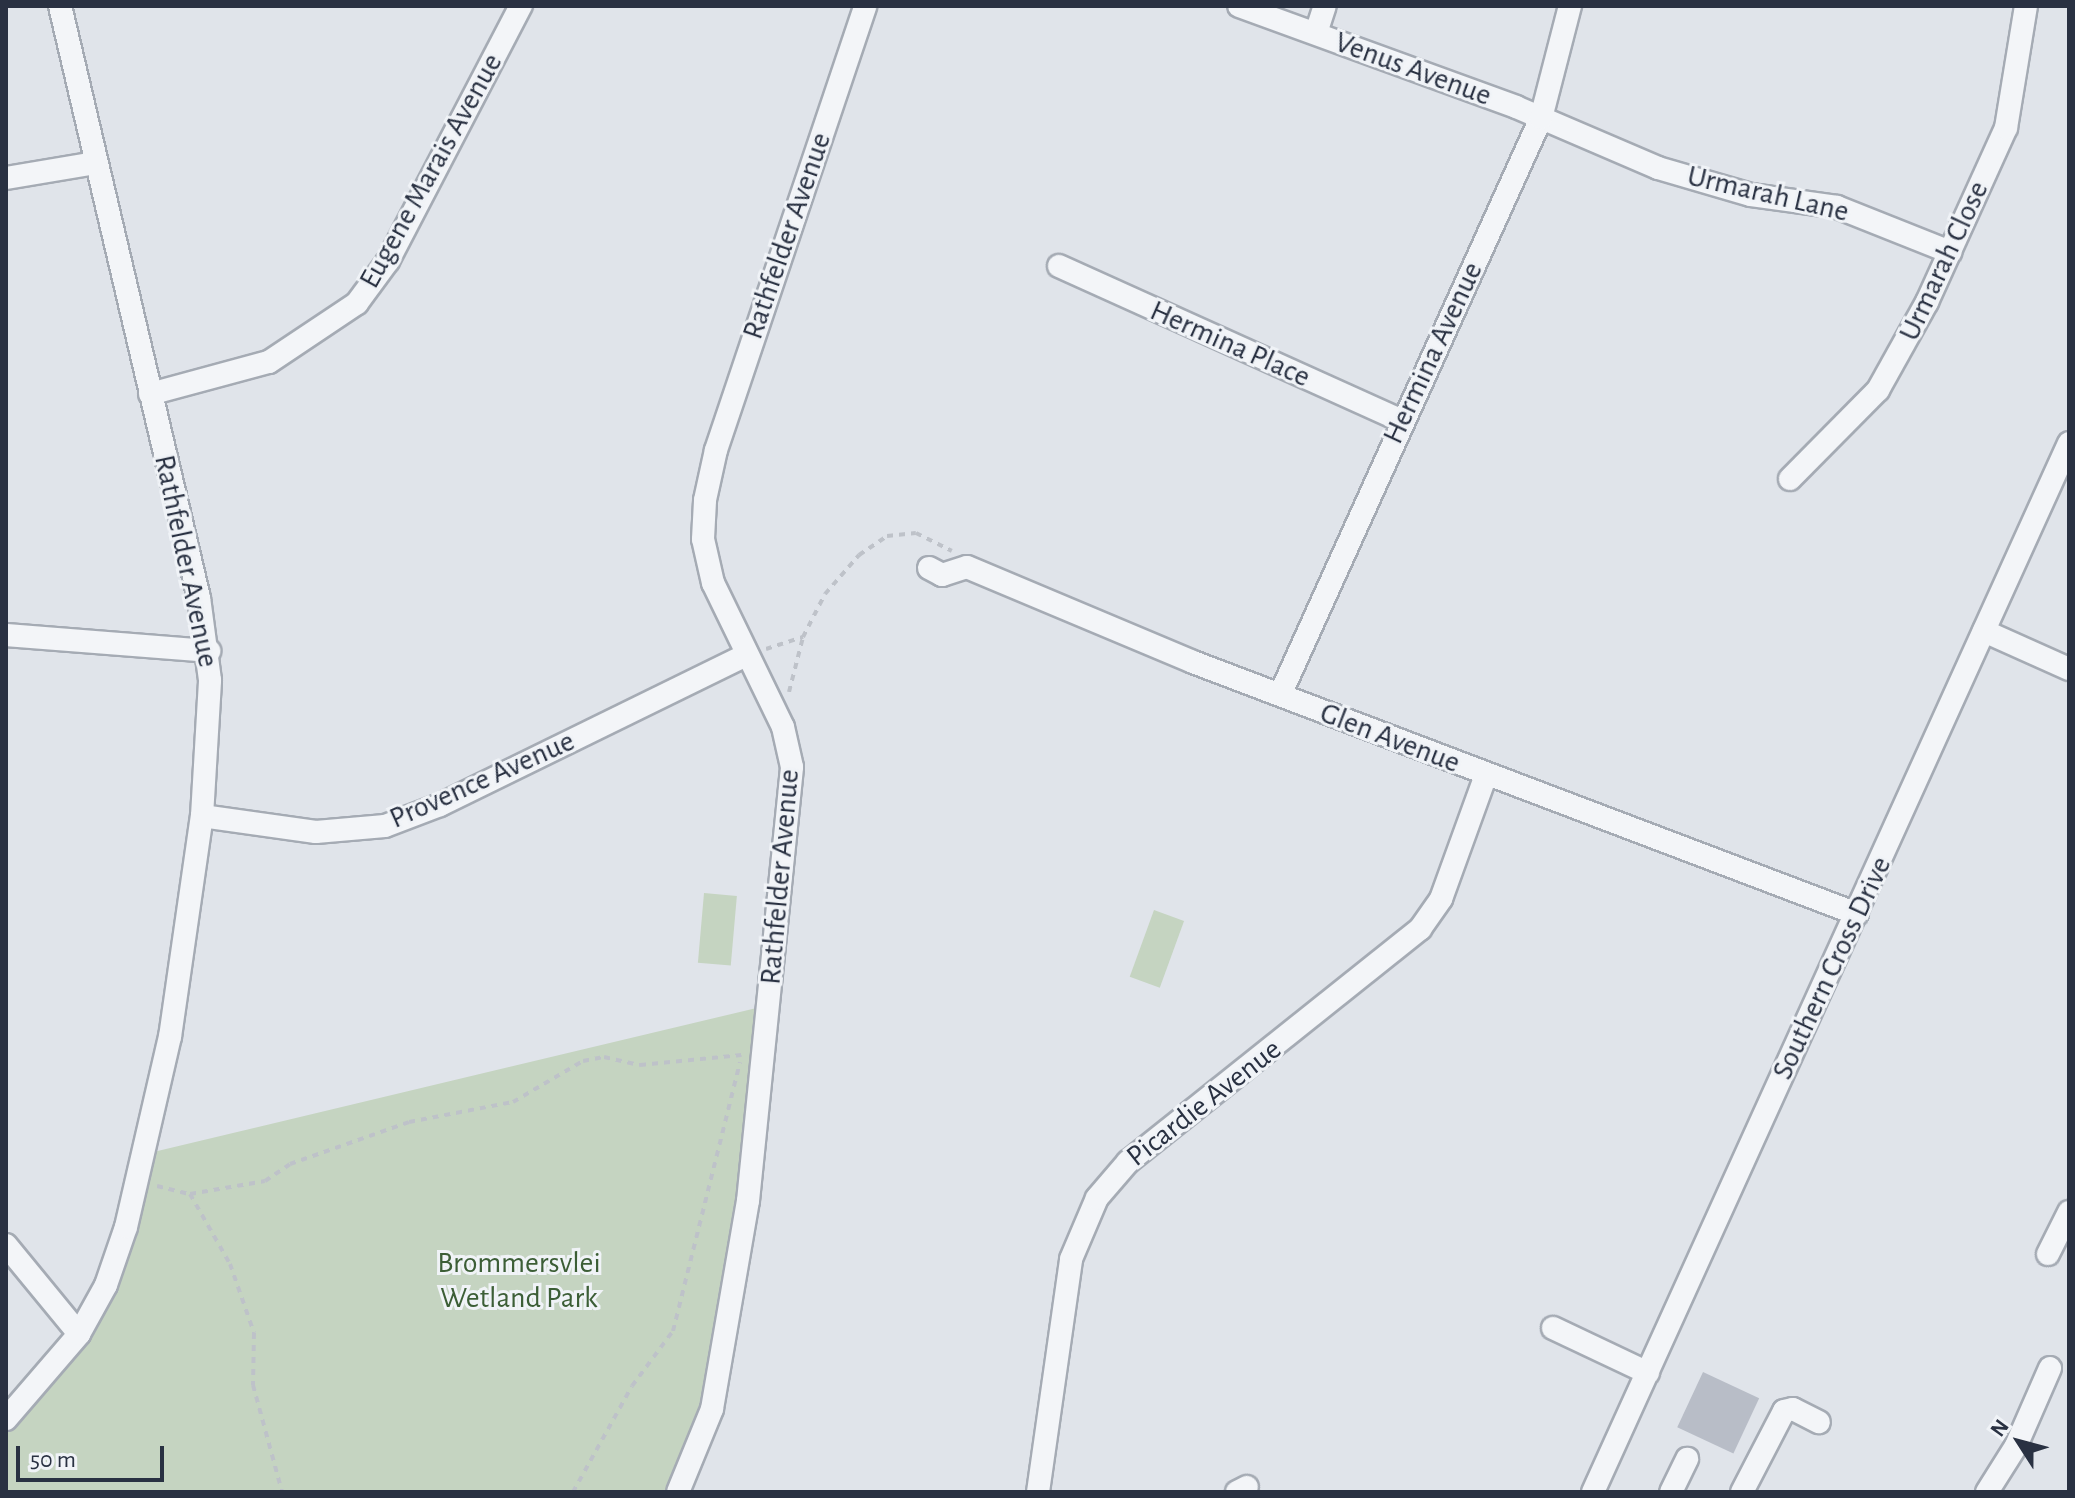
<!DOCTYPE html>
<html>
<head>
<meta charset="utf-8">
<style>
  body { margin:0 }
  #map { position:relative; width:2075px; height:1498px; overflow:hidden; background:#e0e4ea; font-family:"Alegreya Sans",sans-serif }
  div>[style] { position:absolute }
  .green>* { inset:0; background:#c5d4c1; transform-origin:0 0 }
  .building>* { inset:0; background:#b8bdc7; transform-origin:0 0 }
  .path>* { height:4px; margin-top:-2px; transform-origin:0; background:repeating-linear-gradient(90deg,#bec2c9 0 6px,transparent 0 12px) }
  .roads { filter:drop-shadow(2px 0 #a5abb4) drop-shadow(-2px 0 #a5abb4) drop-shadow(0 2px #a5abb4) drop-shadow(0 -2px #a5abb4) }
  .minor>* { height:22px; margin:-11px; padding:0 11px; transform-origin:11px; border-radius:11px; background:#f3f5f8 }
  span { translate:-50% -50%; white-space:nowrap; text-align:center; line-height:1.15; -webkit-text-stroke:6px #f0f3f7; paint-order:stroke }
  .street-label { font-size:30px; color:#293142 }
  .park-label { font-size:30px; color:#3c5e36 }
  .frame { position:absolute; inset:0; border:8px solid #293142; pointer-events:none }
  .north { position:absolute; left:1979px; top:1402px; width:80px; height:80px; -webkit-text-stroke:6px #f0f3f7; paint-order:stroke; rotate:306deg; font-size:22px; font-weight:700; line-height:32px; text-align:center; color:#293142 }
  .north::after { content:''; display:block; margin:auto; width:28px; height:36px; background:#293142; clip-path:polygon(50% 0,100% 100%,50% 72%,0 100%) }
  .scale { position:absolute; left:16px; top:1446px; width:148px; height:36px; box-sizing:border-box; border:4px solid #293142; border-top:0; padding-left:10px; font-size:24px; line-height:28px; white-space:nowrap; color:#293142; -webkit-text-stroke:6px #f0f3f7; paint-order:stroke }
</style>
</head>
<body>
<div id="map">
  <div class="green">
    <i style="left:704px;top:893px;width:33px;height:70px;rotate:5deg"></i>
    <i style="left:1154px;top:910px;width:32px;height:71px;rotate:20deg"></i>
    <i style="clip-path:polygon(769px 1005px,720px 1367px,678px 1492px,6px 1492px,6px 1419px,79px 1334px,145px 1154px)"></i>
  </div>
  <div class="building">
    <i style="left:1703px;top:1372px;width:62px;height:61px;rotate:25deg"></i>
  </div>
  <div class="path">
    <i style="left:766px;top:649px;width:39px;rotate:-18deg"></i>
    <i style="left:803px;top:637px;width:48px;rotate:-62.9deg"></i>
    <i style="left:825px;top:594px;width:52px;rotate:-48.9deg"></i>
    <i style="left:859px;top:555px;width:34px;rotate:-34deg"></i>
    <i style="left:887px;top:536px;width:29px;rotate:-6deg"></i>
    <i style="left:916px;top:533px;width:40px;rotate:26.6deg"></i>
    <i style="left:789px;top:692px;width:57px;rotate:-75.7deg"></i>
    <i style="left:157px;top:1186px;width:34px;rotate:14deg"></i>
    <i style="left:190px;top:1194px;width:76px;rotate:-9.8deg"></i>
    <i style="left:265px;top:1181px;width:30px;rotate:-34deg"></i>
    <i style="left:290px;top:1164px;width:126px;rotate:-19.4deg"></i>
    <i style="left:409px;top:1122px;width:106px;rotate:-10.9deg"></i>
    <i style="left:513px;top:1102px;width:81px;rotate:-30.4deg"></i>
    <i style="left:583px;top:1061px;width:21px;rotate:-11deg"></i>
    <i style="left:604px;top:1057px;width:37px;rotate:13deg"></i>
    <i style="left:640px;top:1065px;width:102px;rotate:-5.6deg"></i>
    <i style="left:190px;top:1194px;width:81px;rotate:60.3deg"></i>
    <i style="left:230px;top:1264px;width:73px;rotate:70.8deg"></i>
    <i style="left:254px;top:1333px;width:52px;rotate:91.1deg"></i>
    <i style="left:253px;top:1385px;width:111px;rotate:74.8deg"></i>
    <i style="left:573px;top:1492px;width:121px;rotate:-60.9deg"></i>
    <i style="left:632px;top:1386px;width:69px;rotate:-53.3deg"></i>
    <i style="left:673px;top:1331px;width:277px;rotate:-76deg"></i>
  </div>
  <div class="roads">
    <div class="minor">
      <i style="left:1239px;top:6px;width:295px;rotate:20deg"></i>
      <i style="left:1516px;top:107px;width:155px;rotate:23.2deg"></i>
      <i style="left:1658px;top:168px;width:97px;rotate:16.2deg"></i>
      <i style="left:1751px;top:195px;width:87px;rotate:7.9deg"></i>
      <i style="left:1837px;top:207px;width:122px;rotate:21.7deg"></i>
      <i style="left:1316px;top:33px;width:28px;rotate:-72deg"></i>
      <i style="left:6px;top:178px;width:91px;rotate:-9.5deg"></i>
      <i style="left:1059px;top:266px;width:376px;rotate:24.3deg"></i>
      <i style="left:150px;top:394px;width:123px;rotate:-15.1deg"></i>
      <i style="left:269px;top:362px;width:106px;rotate:-33.8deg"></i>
      <i style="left:357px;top:303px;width:52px;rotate:-53.6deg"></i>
      <i style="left:388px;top:261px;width:288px;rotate:-62.5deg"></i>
      <i style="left:1790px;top:479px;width:125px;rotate:-45.3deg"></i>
      <i style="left:1878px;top:390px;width:101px;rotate:-60.9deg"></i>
      <i style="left:1927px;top:302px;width:191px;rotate:-65.6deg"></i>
      <i style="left:2006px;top:128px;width:124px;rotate:-80.7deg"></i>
      <i style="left:929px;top:568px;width:15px;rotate:28deg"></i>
      <i style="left:942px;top:575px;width:26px;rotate:-18deg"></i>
      <i style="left:967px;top:567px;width:245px;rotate:22.8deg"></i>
      <i style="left:1193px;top:662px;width:710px;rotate:20.78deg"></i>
      <i style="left:1984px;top:631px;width:93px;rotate:24.1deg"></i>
      <i style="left:6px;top:635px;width:204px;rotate:4.5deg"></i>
      <i style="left:1280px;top:695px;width:633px;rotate:-65.66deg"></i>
      <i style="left:1541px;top:118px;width:116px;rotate:-75.5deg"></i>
      <i style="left:202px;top:816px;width:115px;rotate:8deg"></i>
      <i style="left:316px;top:832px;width:69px;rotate:-5deg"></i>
      <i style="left:385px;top:826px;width:59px;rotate:-20.9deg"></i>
      <i style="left:440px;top:805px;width:341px;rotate:-26.1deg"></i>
      <i style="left:6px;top:1245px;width:115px;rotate:50.6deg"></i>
      <i style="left:2048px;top:1254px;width:47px;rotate:-63.4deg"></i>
      <i style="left:1553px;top:1328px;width:105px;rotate:25.3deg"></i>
      <i style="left:6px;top:1419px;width:112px;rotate:-49.3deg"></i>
      <i style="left:79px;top:1334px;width:56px;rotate:-61.1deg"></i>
      <i style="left:106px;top:1285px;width:61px;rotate:-71deg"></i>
      <i style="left:126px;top:1227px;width:195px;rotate:-77deg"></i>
      <i style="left:170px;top:1037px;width:223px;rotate:-81.8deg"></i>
      <i style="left:202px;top:816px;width:136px;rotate:-86.6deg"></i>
      <i style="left:210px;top:680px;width:83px;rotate:-97.6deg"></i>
      <i style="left:199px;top:598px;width:608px;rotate:-103.21deg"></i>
      <i style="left:678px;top:1492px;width:90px;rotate:-67.7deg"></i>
      <i style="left:712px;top:1409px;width:211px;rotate:-80.2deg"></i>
      <i style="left:748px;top:1201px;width:436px;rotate:-84.2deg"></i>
      <i style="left:792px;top:767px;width:41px;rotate:-102.7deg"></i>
      <i style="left:783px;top:727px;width:160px;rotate:-115.9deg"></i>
      <i style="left:713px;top:583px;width:45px;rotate:-102.8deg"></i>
      <i style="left:703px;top:539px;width:39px;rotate:-87deg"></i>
      <i style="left:705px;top:500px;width:51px;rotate:-77.6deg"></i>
      <i style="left:716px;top:450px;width:468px;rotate:-71.4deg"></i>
      <i style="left:1038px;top:1492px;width:235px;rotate:-81.9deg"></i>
      <i style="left:1071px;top:1259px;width:66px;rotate:-66.9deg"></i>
      <i style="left:1097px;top:1198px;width:48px;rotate:-49.3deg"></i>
      <i style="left:1128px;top:1162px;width:374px;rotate:-38.6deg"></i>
      <i style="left:1420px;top:929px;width:37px;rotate:-55deg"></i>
      <i style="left:1441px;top:899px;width:132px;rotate:-70.1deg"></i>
      <i style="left:1237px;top:1492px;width:11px;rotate:-27deg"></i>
      <i style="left:1593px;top:1492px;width:1152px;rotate:-65.59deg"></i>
      <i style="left:1671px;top:1492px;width:37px;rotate:-64deg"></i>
      <i style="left:1742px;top:1492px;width:91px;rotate:-62.6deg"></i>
      <i style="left:1784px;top:1411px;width:9px;rotate:-13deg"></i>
      <i style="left:1793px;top:1409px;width:29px;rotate:27deg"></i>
      <i style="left:1987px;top:1492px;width:54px;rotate:-57.8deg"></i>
      <i style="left:2016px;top:1446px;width:85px;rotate:-66.4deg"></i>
    </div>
  </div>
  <div class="street-label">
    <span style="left:1413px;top:69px;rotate:20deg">Venus Avenue</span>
    <span style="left:431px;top:171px;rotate:-61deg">Eugene Marais Avenue</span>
    <span style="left:1768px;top:194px;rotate:13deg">Urmarah Lane</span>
    <span style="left:787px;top:236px;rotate:-71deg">Rathfelder Avenue</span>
    <span style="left:1944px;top:261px;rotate:-65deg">Urmarah Close</span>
    <span style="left:1230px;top:344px;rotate:24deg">Hermina Place</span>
    <span style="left:1433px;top:353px;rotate:-65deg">Hermina Avenue</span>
    <span style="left:186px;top:561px;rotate:78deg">Rathfelder Avenue</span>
    <span style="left:1390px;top:738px;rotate:21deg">Glen Avenue</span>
    <span style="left:482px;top:780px;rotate:-24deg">Provence Avenue</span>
    <span style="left:780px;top:877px;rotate:-85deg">Rathfelder Avenue</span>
    <span style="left:1832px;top:968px;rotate:-65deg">Southern Cross Drive</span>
    <span style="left:1204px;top:1103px;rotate:-38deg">Picardie Avenue</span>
  </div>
  <div class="park-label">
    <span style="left:519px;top:1280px">Brommersvlei<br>Wetland Park</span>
  </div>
  <div class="frame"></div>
  <div class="north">N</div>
  <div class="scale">50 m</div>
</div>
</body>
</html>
